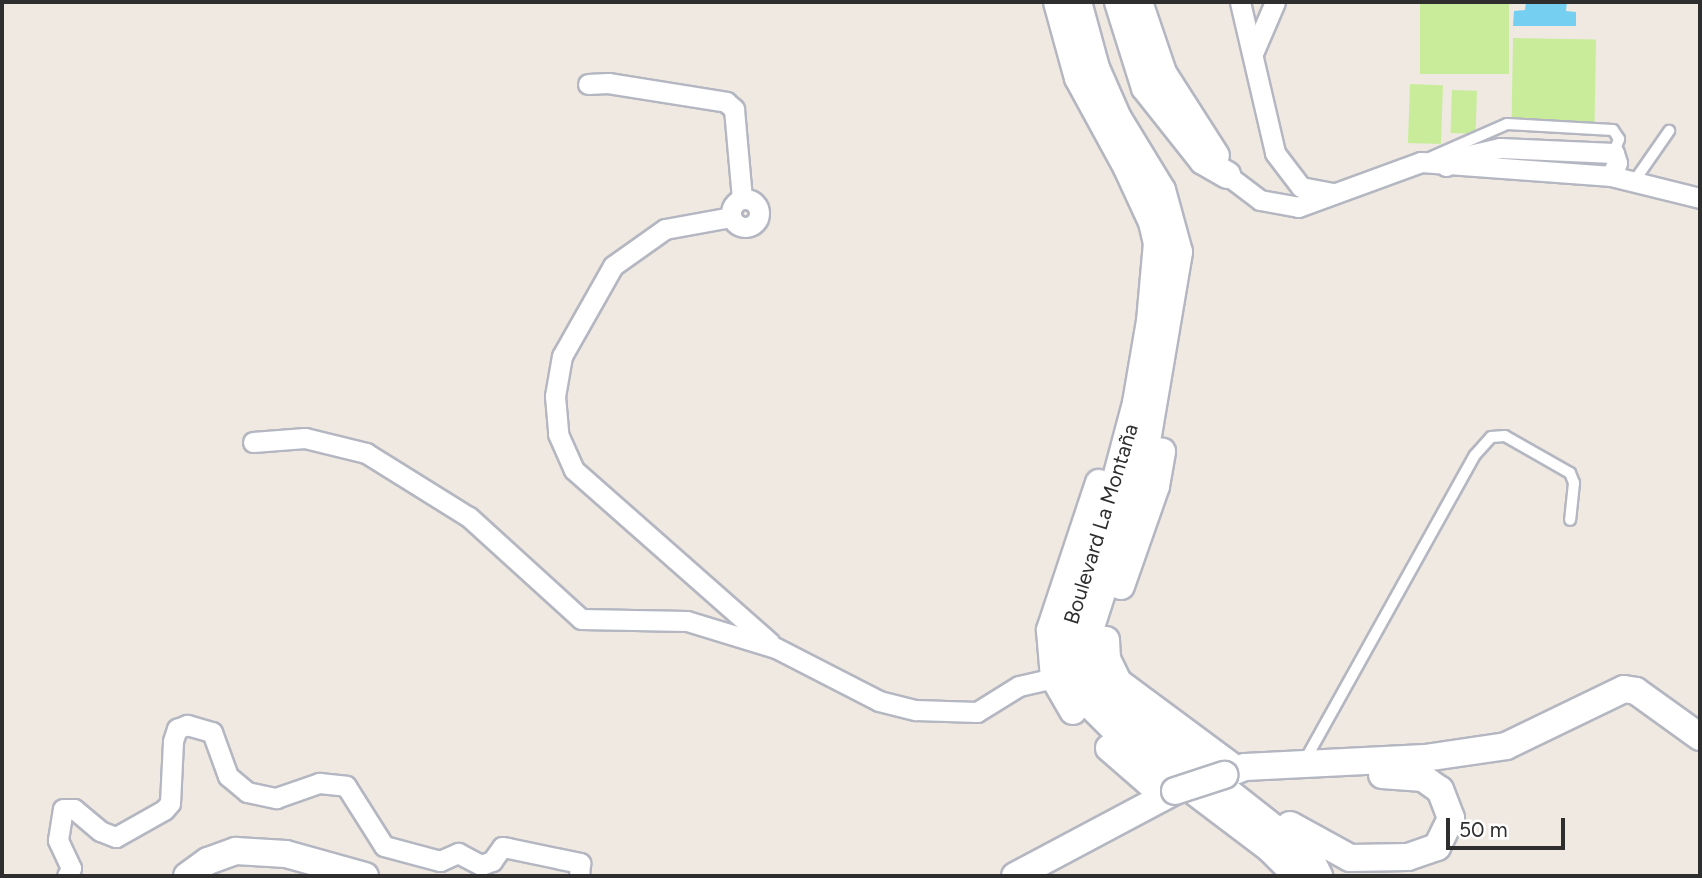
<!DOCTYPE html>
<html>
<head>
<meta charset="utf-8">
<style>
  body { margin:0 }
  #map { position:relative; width:1702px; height:878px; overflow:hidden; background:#efe9e1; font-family:Figtree,sans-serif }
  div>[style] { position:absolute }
  .pitch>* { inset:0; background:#c9ec9a; transform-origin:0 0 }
  .water>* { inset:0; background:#75cff0 }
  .roads { filter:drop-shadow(2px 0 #b4b7c1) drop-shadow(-2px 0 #b4b7c1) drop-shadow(0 2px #b4b7c1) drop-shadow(0 -2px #b4b7c1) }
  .lane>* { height:10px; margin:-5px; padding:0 5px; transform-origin:5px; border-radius:5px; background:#fff }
  .street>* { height:19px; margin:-9.5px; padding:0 9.5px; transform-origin:9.5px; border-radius:9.5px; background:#fff }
  .street>.ring { margin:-9.5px; padding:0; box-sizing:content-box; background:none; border:19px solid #fff; border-radius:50% }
  .secondary>* { height:26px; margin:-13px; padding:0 13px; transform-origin:13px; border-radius:13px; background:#fff }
  .bridges { filter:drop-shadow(2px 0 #b4b7c1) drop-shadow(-2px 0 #b4b7c1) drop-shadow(0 2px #b4b7c1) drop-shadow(0 -2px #b4b7c1) }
  .secondary-bridge>* { height:26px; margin:-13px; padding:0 13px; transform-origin:13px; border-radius:13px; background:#fff }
  span { translate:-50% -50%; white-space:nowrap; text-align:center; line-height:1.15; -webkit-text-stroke:5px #fff; paint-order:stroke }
  .street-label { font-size:21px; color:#2e2e2e }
  .frame { position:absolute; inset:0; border:4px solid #2e2e2e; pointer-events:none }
  .scale { position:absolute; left:1446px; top:818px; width:119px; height:32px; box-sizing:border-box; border:4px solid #2e2e2e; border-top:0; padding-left:9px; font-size:21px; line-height:24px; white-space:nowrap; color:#2e2e2e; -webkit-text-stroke:5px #fff; paint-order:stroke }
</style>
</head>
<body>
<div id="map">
  <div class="pitch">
    <i style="left:1420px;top:2px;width:89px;height:72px"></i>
    <i style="left:1513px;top:38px;width:83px;height:86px;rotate:1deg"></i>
    <i style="left:1410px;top:84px;width:33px;height:59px;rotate:2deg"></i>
    <i style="left:1452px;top:90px;width:25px;height:43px;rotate:2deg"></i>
  </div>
  <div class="water">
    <i style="clip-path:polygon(1526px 2px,1567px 2px,1566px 11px,1576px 12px,1576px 26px,1513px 26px,1514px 11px,1525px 10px)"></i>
  </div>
  <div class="roads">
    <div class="lane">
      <i style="left:1427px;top:159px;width:87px;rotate:-23.6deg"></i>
      <i style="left:1507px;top:124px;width:106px;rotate:3.2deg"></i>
      <i style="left:1613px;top:130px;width:11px;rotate:56deg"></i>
      <i style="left:1619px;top:139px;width:15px;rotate:110deg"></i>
      <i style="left:1635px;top:180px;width:60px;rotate:-55.2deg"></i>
      <i style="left:1304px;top:762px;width:351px;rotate:-60.9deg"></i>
      <i style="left:1475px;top:455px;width:24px;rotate:-48deg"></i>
      <i style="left:1491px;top:437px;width:14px;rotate:-4deg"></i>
      <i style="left:1505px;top:436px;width:75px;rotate:29.6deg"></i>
      <i style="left:1570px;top:473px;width:11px;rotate:68deg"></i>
      <i style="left:1574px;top:483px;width:37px;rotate:96deg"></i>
    </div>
    <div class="street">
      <i style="left:1240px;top:2px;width:155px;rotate:76.9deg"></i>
      <i style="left:1275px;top:153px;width:43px;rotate:52.6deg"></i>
      <i style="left:1301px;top:187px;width:31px;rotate:11deg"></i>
      <i style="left:1254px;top:51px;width:53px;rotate:-66.8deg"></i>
      <i style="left:588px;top:84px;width:20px;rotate:-3deg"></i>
      <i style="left:608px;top:83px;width:120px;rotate:9.1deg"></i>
      <i style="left:726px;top:102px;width:11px;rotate:41deg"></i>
      <i style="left:734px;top:109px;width:90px;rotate:84.9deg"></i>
      <i style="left:1446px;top:166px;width:13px;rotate:-39deg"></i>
      <i style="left:1456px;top:158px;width:45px;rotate:-12.8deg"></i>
      <i style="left:1500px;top:148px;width:114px;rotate:2.5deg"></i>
      <i style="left:1614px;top:153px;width:10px;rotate:73deg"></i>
      <i style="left:1617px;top:163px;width:14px;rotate:115deg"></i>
      <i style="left:1227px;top:175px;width:41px;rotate:37.1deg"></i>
      <i style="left:1260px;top:200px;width:39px;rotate:10deg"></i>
      <i style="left:1298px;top:207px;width:131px;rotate:-20.1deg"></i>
      <i style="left:1421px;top:162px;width:191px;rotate:4.2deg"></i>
      <i style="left:1611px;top:176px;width:92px;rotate:13.9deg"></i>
      <i class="ring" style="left:731px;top:199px;width:9px;height:9px"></i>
      <i style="left:731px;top:217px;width:67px;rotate:169.7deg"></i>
      <i style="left:665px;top:229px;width:64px;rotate:144.6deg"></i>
      <i style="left:613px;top:266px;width:103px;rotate:119.5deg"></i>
      <i style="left:562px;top:356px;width:41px;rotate:99.9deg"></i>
      <i style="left:555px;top:396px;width:38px;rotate:85deg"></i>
      <i style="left:558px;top:434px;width:39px;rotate:66deg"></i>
      <i style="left:574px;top:470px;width:261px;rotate:41.4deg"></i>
      <i style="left:253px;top:442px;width:52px;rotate:-4.4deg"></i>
      <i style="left:305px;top:438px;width:63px;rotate:13.8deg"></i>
      <i style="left:366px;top:453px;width:121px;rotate:31.9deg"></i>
      <i style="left:469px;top:517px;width:151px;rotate:42.3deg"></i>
      <i style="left:581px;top:619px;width:106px;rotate:1.1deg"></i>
      <i style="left:687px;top:621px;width:93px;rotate:16.9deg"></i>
      <i style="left:776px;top:648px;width:116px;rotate:27.2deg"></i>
      <i style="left:879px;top:701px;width:38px;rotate:14deg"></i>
      <i style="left:916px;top:710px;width:61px;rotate:1.9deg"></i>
      <i style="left:977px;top:712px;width:49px;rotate:-31.8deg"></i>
      <i style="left:1019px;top:686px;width:36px;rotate:-13deg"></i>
      <i style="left:67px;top:876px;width:9px;rotate:-63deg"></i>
      <i style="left:71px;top:868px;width:31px;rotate:-115deg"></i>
      <i style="left:58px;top:840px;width:31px;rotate:-81deg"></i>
      <i style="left:63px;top:809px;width:11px"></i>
      <i style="left:74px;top:809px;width:34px;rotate:40deg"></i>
      <i style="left:100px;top:831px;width:17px;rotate:21deg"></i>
      <i style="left:116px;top:837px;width:55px;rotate:-29.4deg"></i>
      <i style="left:164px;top:810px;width:9px;rotate:-49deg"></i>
      <i style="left:170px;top:803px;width:62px;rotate:-87.2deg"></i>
      <i style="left:173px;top:741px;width:13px;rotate:-72deg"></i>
      <i style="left:177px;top:729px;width:11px;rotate:-22deg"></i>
      <i style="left:187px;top:725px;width:26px;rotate:16deg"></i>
      <i style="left:212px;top:732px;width:47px;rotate:70deg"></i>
      <i style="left:228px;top:776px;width:25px;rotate:40deg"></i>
      <i style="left:247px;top:792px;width:30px;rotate:12deg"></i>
      <i style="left:276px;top:798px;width:46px;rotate:-19.2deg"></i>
      <i style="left:319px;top:783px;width:27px;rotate:6deg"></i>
      <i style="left:346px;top:786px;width:71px;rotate:57.7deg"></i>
      <i style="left:384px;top:846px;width:58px;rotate:15deg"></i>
      <i style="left:440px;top:861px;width:20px;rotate:-24deg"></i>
      <i style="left:458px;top:853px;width:26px;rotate:28deg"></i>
      <i style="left:481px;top:865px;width:12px;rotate:-20deg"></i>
      <i style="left:492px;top:861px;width:17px;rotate:-54deg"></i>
      <i style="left:502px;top:847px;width:6px;rotate:9deg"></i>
      <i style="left:508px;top:848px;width:74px;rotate:11.8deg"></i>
      <i style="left:580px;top:863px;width:13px;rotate:94deg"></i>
    </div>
    <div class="secondary">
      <i style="left:1057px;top:2px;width:79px;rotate:74.6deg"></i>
      <i style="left:1078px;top:78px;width:102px;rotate:61.4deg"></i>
      <i style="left:1127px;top:168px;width:60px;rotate:65.2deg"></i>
      <i style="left:1152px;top:222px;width:22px;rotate:77deg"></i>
      <i style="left:1157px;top:243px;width:78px;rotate:95.1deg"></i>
      <i style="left:1150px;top:321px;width:83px;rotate:99.7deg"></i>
      <i style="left:1136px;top:403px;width:124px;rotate:104.9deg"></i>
      <i style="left:1104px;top:523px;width:97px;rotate:109.9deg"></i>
      <i style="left:1071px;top:614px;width:54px;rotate:90deg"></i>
      <i style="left:1071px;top:668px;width:38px;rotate:65deg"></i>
      <i style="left:1087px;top:702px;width:49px;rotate:45deg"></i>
      <i style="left:1122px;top:737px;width:186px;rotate:37.1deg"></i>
      <i style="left:1270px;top:849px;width:38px;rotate:45deg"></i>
      <i style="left:1078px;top:2px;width:68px;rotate:74.7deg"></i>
      <i style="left:1096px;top:68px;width:55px;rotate:66.3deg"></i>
      <i style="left:1118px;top:118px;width:84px;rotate:58.6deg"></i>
      <i style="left:1162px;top:190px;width:64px;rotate:74.7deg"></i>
      <i style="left:1179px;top:252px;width:216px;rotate:99.6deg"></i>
      <i style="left:1143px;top:465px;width:176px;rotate:107.8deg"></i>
      <i style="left:1089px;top:633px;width:37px;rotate:85deg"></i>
      <i style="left:1092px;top:670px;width:34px;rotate:58deg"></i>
      <i style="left:1110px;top:699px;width:220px;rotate:38.2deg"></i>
      <i style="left:1283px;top:835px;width:40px;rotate:43deg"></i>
      <i style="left:1312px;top:862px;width:16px;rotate:63deg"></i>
      <i style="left:1118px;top:2px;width:90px;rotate:72.6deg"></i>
      <i style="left:1145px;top:88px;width:93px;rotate:51.5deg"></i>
      <i style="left:1203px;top:161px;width:28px;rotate:30deg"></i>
      <i style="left:1139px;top:2px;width:75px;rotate:71.3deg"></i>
      <i style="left:1163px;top:73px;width:98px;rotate:57.4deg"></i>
      <i style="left:1121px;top:586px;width:106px;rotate:-70.7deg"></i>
      <i style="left:1156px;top:486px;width:35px;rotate:-80deg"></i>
      <i style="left:1106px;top:640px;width:19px;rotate:87deg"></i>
      <i style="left:1107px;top:659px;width:25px;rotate:64deg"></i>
      <i style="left:1118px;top:682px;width:146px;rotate:36.6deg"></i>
      <i style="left:1073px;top:711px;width:38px;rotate:-120deg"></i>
      <i style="left:1054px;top:678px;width:48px;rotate:-94.8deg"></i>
      <i style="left:1050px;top:630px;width:155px;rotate:-71.6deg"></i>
      <i style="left:1109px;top:748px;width:72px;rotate:41deg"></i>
      <i style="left:1224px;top:775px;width:22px;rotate:-21deg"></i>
      <i style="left:1245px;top:767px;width:180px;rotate:-2.9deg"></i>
      <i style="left:1425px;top:758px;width:82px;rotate:-8.4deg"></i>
      <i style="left:1506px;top:746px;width:131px;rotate:-25.8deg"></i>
      <i style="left:1624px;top:689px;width:12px;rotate:9deg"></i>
      <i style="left:1636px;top:691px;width:79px;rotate:35.7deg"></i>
      <i style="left:1290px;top:825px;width:68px;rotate:28.8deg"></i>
      <i style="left:1350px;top:858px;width:58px;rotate:-1deg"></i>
      <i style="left:1408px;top:857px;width:31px;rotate:-19deg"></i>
      <i style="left:1437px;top:847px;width:32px;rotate:-64deg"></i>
      <i style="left:1451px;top:818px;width:30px;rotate:-111deg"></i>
      <i style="left:1440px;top:790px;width:21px;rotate:-145deg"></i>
      <i style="left:1423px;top:778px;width:41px;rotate:-175.8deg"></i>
      <i style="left:187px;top:876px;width:26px;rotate:-36deg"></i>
      <i style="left:208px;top:861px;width:30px;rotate:-20deg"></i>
      <i style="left:236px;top:851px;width:50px;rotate:3.4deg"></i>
      <i style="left:286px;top:854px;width:82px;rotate:15.6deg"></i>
      <i style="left:1015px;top:876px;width:181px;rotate:-28deg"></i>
    </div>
  </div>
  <div class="bridges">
    <div class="secondary-bridge">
      <i style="left:1175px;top:791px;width:52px;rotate:-18.1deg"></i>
    </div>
  </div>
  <div class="street-label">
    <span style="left:1101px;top:524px;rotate:-73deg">Boulevard La Montaña</span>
  </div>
  <div class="frame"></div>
  <div class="scale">50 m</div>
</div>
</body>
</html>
